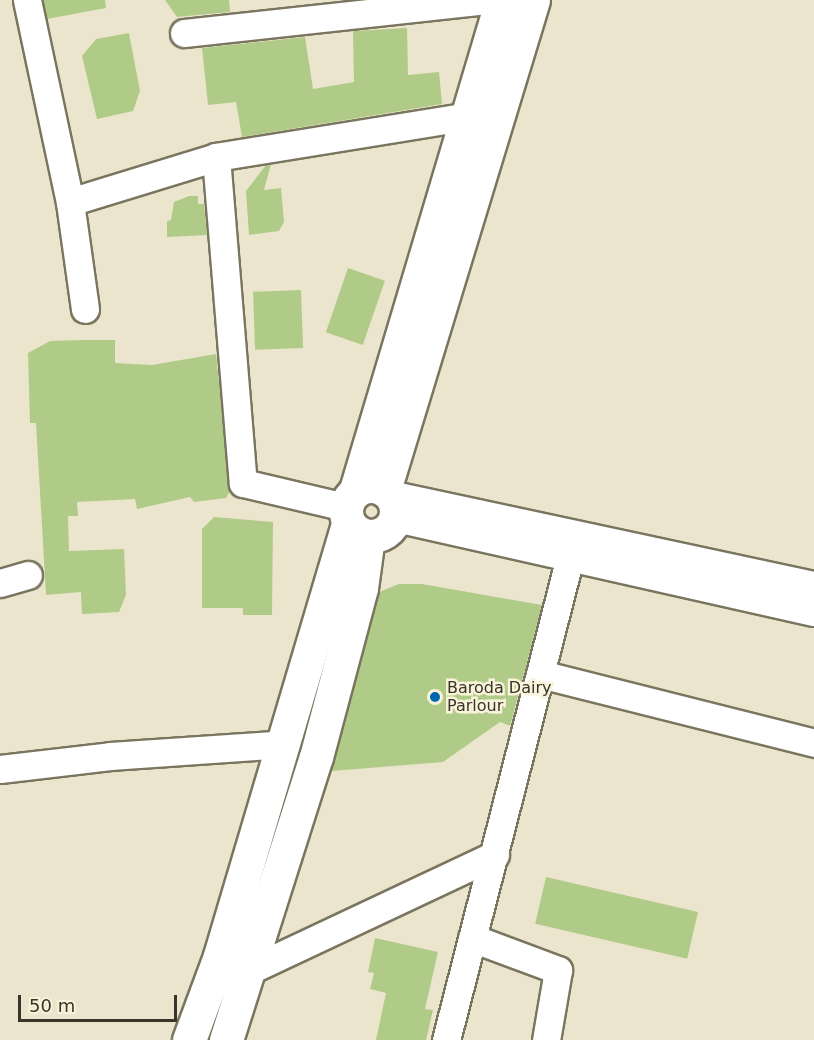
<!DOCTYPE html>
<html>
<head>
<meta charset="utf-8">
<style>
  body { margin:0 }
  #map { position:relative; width:814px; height:1040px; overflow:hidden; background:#ece5cd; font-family:"DejaVu Sans",sans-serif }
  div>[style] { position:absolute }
  .building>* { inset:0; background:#b0cb88; transform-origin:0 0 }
  .roads { filter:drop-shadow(2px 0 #7a755f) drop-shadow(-2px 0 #7a755f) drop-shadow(0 2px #7a755f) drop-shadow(0 -2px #7a755f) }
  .minor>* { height:27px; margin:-13.5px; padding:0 13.5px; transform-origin:13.5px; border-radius:13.5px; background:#fff }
  .major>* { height:33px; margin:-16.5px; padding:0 16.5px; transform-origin:16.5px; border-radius:16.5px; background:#fff }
  .major>.ring { margin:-16.5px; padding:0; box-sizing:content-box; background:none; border:33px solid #fff; border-radius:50% }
  .dots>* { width:16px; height:16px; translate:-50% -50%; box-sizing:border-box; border:3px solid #f9f3da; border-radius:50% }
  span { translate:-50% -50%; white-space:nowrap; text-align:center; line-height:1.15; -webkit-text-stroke:5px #f9f3da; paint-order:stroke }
  .poi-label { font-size:16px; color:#37342b }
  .left { translate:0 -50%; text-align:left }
  .scale { position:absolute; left:18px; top:995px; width:159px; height:27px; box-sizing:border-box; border:3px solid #37342b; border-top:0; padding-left:8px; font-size:18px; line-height:21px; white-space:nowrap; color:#37342b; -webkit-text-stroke:4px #f9f3da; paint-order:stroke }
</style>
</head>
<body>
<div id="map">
  <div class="building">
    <i style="clip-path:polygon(43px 0,105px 0,106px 8px,47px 19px)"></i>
    <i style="clip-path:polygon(165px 0,229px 0,230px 12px,177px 17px)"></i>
    <i style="clip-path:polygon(407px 28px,408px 75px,439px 72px,442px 104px,242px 137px,236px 102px,208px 105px,202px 48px,305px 37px,313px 89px,354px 82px,353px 31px)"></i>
    <i style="clip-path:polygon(129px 33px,140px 91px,133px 111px,97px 119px,82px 56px,96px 39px)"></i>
    <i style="clip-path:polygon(271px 164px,264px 190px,281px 188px,284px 222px,279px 231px,249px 235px,246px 191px,266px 165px)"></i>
    <i style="clip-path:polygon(189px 196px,198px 196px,198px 204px,204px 204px,207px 235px,167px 237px,167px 221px,171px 220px,174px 202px)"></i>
    <i style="left:348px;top:268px;width:39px;height:68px;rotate:19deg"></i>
    <i style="left:301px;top:290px;width:58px;height:48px;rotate:88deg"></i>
    <i style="clip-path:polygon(84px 340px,115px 340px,115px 363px,152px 365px,216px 354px,230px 491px,226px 498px,194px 502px,190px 497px,137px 509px,135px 499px,77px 502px,78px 516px,68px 516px,69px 551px,124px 549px,126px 595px,119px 612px,82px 614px,81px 592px,46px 595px,36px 423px,30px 423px,28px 353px,50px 341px)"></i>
    <i style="clip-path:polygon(214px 517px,273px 522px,272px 615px,243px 615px,243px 608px,202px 608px,202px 529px)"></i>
    <i style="clip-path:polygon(399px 584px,422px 584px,542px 605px,510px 726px,500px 722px,443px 762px,331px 771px,379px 592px)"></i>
    <i style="left:546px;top:877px;width:156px;height:48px;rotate:13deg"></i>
    <i style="clip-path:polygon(375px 938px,438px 952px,425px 1009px,433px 1010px,426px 1040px,376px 1040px,386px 993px,370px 989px,374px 973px,368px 972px)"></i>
  </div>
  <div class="roads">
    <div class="minor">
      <i style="left:27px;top:0;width:207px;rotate:78deg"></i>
      <i style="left:184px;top:33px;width:307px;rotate:-6.2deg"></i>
      <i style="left:216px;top:157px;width:327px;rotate:85.3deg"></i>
      <i style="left:243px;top:483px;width:105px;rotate:13.2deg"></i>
      <i style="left:85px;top:309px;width:108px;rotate:-98deg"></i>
      <i style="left:70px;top:202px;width:153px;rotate:-17.1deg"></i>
      <i style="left:216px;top:157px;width:255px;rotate:-9.2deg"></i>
      <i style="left:389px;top:494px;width:435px;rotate:12.1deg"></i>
      <i style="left:396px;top:518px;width:428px;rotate:12.7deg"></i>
      <i style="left:0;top:583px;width:29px;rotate:-16deg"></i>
      <i style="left:540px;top:674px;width:283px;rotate:14.1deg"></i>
      <i style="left:0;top:769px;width:111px;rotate:-6.7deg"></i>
      <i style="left:110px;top:756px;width:175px;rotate:-3.9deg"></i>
      <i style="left:472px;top:938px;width:92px;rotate:20.4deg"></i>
      <i style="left:558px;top:970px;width:71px;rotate:99.7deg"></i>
      <i style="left:248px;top:971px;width:273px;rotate:-25.2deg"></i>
      <i style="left:446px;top:1040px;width:498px;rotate:-75.6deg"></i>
    </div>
    <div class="major">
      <i class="ring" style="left:346px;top:486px;width:17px;height:17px"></i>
      <i style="left:356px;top:490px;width:511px;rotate:-73.41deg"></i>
      <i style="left:384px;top:490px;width:512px;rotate:-73.09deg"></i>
      <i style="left:189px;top:1040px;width:90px;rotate:-69.7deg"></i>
      <i style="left:220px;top:956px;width:451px;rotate:-73.5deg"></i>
      <i style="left:226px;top:1040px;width:297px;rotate:-72.4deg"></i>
      <i style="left:316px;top:757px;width:175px;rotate:-75.1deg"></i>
      <i style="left:361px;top:588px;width:51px;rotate:-82.2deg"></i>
    </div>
  </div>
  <div class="dots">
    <i style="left:435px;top:697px;background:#0067b3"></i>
  </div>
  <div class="poi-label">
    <span class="left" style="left:447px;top:697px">Baroda Dairy<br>Parlour</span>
  </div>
  <div class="scale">50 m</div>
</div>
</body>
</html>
